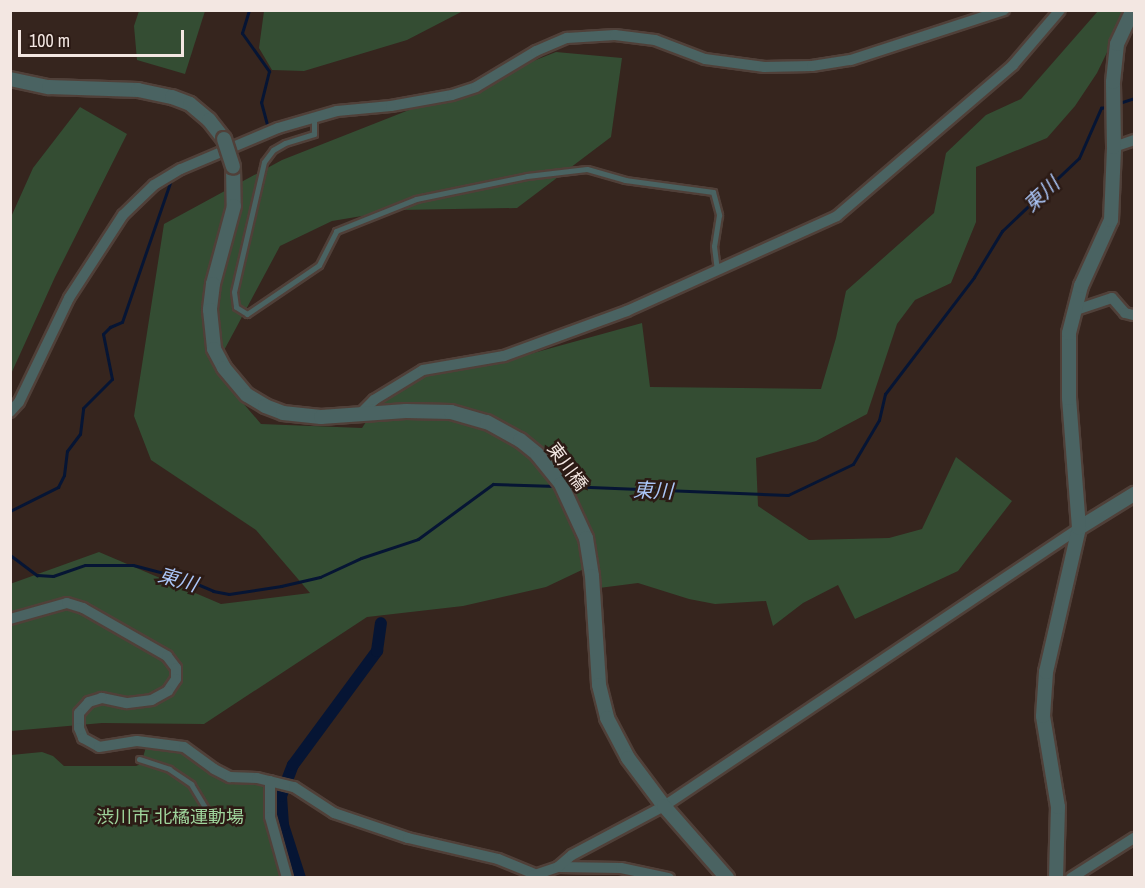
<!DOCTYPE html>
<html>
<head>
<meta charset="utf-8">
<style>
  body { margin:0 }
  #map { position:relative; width:1145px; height:888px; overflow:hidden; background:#36251e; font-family:"Archivo Narrow","Noto Sans JP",sans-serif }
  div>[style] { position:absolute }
  .green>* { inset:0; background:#344d33 }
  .stream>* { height:3px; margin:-1.5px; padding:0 1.5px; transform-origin:1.5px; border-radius:1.5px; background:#061534 }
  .canal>* { height:12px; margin:-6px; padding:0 6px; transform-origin:6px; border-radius:6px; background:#061534 }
  .roads { filter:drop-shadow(2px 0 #504039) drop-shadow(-2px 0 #504039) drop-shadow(0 2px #504039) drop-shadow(0 -2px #504039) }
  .service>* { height:5px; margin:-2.5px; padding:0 2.5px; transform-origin:2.5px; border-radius:2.5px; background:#4a6362 }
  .minor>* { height:10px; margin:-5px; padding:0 5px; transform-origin:5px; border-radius:5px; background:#4a6362 }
  .tertiary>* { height:14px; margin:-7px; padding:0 7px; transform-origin:7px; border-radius:7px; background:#4a6362 }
  .bridges { filter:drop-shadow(2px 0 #504039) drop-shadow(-2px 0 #504039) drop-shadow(0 2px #504039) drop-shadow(0 -2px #504039) }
  .tertiary-bridge>* { height:14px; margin:-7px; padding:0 7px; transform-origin:7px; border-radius:7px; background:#4a6362 }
  span { translate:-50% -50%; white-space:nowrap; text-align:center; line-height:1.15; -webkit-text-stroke:5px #2c1b15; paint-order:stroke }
  .street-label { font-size:18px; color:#f3e7e2 }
  .park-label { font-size:18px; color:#9fd59c }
  .water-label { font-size:20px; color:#abc6f8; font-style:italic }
  .frame { position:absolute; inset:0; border:12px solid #f3e7e2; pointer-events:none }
  .scale { position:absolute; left:18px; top:30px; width:166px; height:27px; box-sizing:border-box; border:3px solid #f3e7e2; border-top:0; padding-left:8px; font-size:18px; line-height:21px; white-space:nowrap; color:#f3e7e2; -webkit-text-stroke:4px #2c1b15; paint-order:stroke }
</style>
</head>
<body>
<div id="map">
  <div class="green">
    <i style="clip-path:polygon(139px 11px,205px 11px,185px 74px,137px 60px,134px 26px)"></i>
    <i style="clip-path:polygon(264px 11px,264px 10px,463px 11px,407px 40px,304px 71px,272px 70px,259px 48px)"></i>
    <i style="clip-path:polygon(1098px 11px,1127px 11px,1097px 73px,1075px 106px,1047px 138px,976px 167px,976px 222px,951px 283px,915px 300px,897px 324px,867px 414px,816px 441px,756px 458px,758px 506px,809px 540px,889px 538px,922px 529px,956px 457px,1012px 501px,958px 571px,855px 619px,838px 585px,803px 603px,773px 626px,766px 601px,715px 604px,689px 599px,638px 583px,599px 588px,593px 535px,587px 537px,586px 568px,546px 587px,463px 606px,367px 617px,204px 724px,102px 723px,11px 731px,10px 584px,99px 552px,221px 604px,310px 593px,256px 530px,151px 460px,134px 416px,164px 224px,282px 160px,556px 52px,622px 58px,611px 137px,517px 208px,398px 210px,332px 221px,280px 246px,214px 369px,261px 424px,362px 428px,383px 396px,423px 373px,504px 361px,642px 323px,650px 387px,821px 389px,836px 338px,846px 291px,934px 213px,946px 153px,986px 115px,1021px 99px)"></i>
    <i style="clip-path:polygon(80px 107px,127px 134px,55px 277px,11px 374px,11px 217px,33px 168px)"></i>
    <i style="clip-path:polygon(146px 747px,185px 751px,208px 770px,261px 783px,267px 787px,284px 878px,11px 878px,11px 755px,42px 752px,53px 756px,64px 766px,136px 766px,141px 764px)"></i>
  </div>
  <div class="stream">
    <i style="left:249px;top:10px;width:24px;rotate:107deg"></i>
    <i style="left:242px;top:33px;width:47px;rotate:54.6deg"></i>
    <i style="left:269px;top:71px;width:32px;rotate:104deg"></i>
    <i style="left:261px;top:102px;width:27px;rotate:75deg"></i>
    <i style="left:1116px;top:104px;width:19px;rotate:-18deg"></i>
    <i style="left:565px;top:486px;width:223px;rotate:2.3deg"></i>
    <i style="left:788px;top:495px;width:72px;rotate:-25.5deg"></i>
    <i style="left:853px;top:464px;width:51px;rotate:-59.4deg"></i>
    <i style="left:879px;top:420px;width:27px;rotate:-77deg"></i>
    <i style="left:885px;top:394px;width:147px;rotate:-52.7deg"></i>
    <i style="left:974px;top:277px;width:54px;rotate:-58.7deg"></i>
    <i style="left:1002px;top:231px;width:106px;rotate:-43.5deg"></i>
    <i style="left:1079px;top:158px;width:55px;rotate:-66.3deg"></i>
    <i style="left:1101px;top:108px;width:9px;rotate:-13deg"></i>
    <i style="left:10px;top:511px;width:54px;rotate:-26.6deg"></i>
    <i style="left:58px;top:487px;width:13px;rotate:-63deg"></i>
    <i style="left:64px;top:475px;width:24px;rotate:-83deg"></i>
    <i style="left:67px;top:451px;width:21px;rotate:-53deg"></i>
    <i style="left:80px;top:434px;width:26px;rotate:-83deg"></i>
    <i style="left:83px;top:408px;width:41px;rotate:-45deg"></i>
    <i style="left:112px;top:379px;width:46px;rotate:-101.3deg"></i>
    <i style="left:103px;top:334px;width:10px;rotate:-45deg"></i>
    <i style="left:110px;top:327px;width:13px;rotate:-23deg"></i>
    <i style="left:122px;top:322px;width:150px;rotate:-71deg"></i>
    <i style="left:10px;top:555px;width:34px;rotate:37deg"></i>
    <i style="left:37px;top:575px;width:16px;rotate:4deg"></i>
    <i style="left:53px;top:576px;width:34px;rotate:-19deg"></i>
    <i style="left:85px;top:565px;width:48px"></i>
    <i style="left:133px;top:565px;width:52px;rotate:14.6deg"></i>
    <i style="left:183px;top:578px;width:33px;rotate:23deg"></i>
    <i style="left:213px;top:591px;width:16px;rotate:11deg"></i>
    <i style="left:229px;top:594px;width:53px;rotate:-8.7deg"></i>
    <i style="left:281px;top:586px;width:40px;rotate:-13deg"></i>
    <i style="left:320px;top:577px;width:45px;rotate:-24.9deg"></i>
    <i style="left:361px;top:558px;width:60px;rotate:-18.4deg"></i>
    <i style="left:418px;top:539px;width:93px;rotate:-36.3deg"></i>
    <i style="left:493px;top:484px;width:63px;rotate:1.8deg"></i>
  </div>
  <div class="canal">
    <i style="left:300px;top:878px;width:56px;rotate:-107.8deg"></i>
    <i style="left:283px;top:825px;width:29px;rotate:-94deg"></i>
    <i style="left:281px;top:796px;width:33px;rotate:-69deg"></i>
    <i style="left:293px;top:765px;width:142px;rotate:-53.6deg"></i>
    <i style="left:377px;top:651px;width:28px;rotate:-82deg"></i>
  </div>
  <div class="roads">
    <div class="service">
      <i style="left:314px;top:118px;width:16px;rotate:90deg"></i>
      <i style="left:314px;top:134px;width:30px;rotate:163deg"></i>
      <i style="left:285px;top:143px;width:14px;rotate:150deg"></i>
      <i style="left:273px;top:150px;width:15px;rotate:127deg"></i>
      <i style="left:264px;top:162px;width:133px;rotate:103deg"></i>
      <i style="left:234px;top:292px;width:15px;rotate:82deg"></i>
      <i style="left:236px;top:307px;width:13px;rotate:32deg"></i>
      <i style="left:247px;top:314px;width:87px;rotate:-34.2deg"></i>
      <i style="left:319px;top:265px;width:38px;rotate:-63deg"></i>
      <i style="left:336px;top:231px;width:86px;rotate:-21.8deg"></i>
      <i style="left:416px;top:199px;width:113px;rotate:-11.7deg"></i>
      <i style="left:527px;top:176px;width:60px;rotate:-6.7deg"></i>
      <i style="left:587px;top:169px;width:40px;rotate:16deg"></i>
      <i style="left:625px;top:180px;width:89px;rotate:7.8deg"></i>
      <i style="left:713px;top:192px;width:24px;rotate:75deg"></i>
      <i style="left:719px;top:215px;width:31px;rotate:99deg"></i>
      <i style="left:714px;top:246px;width:24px;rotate:83deg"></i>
      <i style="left:139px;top:759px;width:32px;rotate:18deg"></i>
      <i style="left:169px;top:769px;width:27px;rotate:34deg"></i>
      <i style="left:191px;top:784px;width:31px;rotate:59deg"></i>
    </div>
    <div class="minor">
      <i style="left:1114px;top:147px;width:21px;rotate:-19deg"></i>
      <i style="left:1073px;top:311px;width:41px;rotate:-18.4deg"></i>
      <i style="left:1112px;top:298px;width:20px;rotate:49deg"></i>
      <i style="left:1125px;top:313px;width:9px;rotate:13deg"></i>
      <i style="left:10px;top:412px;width:13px;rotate:-48deg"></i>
      <i style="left:19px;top:402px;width:115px;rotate:-64.3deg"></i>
      <i style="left:69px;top:298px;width:99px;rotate:-57deg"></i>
      <i style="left:123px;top:215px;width:43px;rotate:-44.1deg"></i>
      <i style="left:154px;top:185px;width:31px;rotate:-31deg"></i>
      <i style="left:181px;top:169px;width:105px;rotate:-22.9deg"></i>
      <i style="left:278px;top:128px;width:61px;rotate:-16.1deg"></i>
      <i style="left:337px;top:111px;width:54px;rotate:-5.3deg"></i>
      <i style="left:391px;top:106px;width:62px;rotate:-10.2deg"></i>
      <i style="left:452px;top:95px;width:25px;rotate:-18deg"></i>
      <i style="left:476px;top:87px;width:70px;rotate:-31deg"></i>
      <i style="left:536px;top:51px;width:34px;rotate:-23deg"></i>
      <i style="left:567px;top:38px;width:48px;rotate:-3.6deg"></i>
      <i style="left:615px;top:35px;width:40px;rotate:7.1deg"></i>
      <i style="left:655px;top:40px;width:53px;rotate:20.8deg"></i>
      <i style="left:705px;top:59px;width:60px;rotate:7.7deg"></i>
      <i style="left:764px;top:67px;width:48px;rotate:-1.2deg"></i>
      <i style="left:812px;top:66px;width:39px;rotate:-9deg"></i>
      <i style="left:851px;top:60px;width:161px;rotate:-18.1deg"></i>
      <i style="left:360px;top:414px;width:20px;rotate:-45deg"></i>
      <i style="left:374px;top:400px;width:57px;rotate:-31.5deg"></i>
      <i style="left:423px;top:370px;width:82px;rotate:-9.8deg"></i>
      <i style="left:504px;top:356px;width:131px;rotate:-20.1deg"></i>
      <i style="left:627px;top:311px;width:230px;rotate:-24.3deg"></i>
      <i style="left:837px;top:216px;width:232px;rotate:-40.6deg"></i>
      <i style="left:1013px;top:65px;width:72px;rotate:-49.5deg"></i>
      <i style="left:10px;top:619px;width:59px;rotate:-15.7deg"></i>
      <i style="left:67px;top:603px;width:17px;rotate:17deg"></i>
      <i style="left:83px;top:608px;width:97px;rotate:29.7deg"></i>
      <i style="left:167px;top:656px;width:15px;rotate:53deg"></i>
      <i style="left:176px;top:668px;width:11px;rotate:90deg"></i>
      <i style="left:176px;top:679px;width:14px;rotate:124deg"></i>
      <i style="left:168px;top:691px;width:18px;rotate:151deg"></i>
      <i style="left:152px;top:700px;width:26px;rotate:173deg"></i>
      <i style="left:126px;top:703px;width:25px;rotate:-168deg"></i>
      <i style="left:102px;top:698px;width:14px;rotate:163deg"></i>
      <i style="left:89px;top:702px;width:15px;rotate:132deg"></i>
      <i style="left:79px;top:713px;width:15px;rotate:90deg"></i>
      <i style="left:79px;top:728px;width:11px;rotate:68deg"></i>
      <i style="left:83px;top:738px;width:18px;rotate:29deg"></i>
      <i style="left:99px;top:747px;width:38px;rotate:-9deg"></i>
      <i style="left:137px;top:741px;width:47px;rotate:7.3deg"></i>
      <i style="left:184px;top:747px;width:37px;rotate:36deg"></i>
      <i style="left:214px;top:769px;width:18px;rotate:27deg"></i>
      <i style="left:230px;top:777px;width:27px;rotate:2deg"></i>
      <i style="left:257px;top:778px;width:38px;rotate:14deg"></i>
      <i style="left:294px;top:787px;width:48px;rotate:33deg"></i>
      <i style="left:334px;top:813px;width:78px;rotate:18.7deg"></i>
      <i style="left:408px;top:838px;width:92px;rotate:13.1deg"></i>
      <i style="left:498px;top:859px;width:42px;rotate:22.3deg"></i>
      <i style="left:270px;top:781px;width:36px;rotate:90deg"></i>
      <i style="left:270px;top:817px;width:63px;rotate:74.4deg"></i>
      <i style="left:558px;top:867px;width:63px;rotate:0.9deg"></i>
      <i style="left:621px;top:868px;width:49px;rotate:11.8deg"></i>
      <i style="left:532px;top:876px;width:28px;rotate:-19deg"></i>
      <i style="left:558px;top:867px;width:18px;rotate:-41deg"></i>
      <i style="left:572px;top:855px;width:104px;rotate:-28deg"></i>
      <i style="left:664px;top:806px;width:500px;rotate:-33.8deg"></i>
      <i style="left:1071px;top:878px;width:75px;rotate:-32.4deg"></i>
    </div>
    <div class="tertiary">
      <i style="left:10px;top:79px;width:40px;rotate:12deg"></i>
      <i style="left:49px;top:87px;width:89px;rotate:1.9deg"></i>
      <i style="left:138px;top:90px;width:35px;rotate:12deg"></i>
      <i style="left:172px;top:97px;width:19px;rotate:21deg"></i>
      <i style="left:190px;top:104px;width:25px;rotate:40deg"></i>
      <i style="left:209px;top:120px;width:24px;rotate:52deg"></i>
      <i style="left:233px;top:167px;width:39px;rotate:89deg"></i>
      <i style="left:234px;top:206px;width:81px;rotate:105.1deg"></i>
      <i style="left:213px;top:284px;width:26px;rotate:97deg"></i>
      <i style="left:210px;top:310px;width:39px;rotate:84deg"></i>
      <i style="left:214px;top:349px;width:21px;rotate:62deg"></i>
      <i style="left:224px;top:368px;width:35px;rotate:50deg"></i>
      <i style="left:247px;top:395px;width:21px;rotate:31deg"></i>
      <i style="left:265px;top:406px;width:19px;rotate:21deg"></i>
      <i style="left:283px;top:413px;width:38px;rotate:6deg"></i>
      <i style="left:321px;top:417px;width:85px;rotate:-4deg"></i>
      <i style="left:406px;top:411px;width:45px;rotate:1.3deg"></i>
      <i style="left:451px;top:412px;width:37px;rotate:16deg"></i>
      <i style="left:487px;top:422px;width:38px;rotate:29deg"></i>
      <i style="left:520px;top:440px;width:22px;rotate:39deg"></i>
      <i style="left:537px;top:454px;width:38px;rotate:51deg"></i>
      <i style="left:561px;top:484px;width:60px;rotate:65.2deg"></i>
      <i style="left:586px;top:538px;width:38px;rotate:81deg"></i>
      <i style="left:592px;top:576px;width:109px;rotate:86.3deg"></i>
      <i style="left:599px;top:685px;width:34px;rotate:76deg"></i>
      <i style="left:607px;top:718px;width:45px;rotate:62.3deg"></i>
      <i style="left:628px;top:758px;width:60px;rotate:53.1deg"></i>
      <i style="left:664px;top:806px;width:96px;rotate:48.8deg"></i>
      <i style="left:1079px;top:528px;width:65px;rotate:-31.7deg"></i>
      <i style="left:1056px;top:878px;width:71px;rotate:-88.4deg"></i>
      <i style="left:1058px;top:807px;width:92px;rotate:-99.4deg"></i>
      <i style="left:1043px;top:716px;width:44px;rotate:-86.1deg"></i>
      <i style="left:1046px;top:672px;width:148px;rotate:-77.1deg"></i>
      <i style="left:1079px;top:528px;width:130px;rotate:-94.4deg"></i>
      <i style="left:1069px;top:398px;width:65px;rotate:-90deg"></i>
      <i style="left:1069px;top:333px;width:49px;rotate:-75.7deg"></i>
      <i style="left:1081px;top:286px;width:72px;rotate:-65.6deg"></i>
      <i style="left:1111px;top:220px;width:73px;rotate:-87.6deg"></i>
      <i style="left:1114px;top:147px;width:65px;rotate:-90.9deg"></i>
      <i style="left:1113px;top:82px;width:38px;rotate:-84deg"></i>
      <i style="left:1117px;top:44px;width:38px;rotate:-65deg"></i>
    </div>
  </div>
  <div class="bridges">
    <div class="tertiary-bridge">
      <i style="left:224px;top:139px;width:29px;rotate:72deg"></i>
    </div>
  </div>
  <div class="street-label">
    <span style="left:567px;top:467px;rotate:54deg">東川橋</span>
  </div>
  <div class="park-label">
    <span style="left:170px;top:817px">渋川市 北橘運動場</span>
  </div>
  <div class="water-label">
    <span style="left:1041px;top:194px;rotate:-43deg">東川</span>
    <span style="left:653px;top:490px;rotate:2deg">東川</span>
    <span style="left:178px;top:579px;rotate:16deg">東川</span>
  </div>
  <div class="frame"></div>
  <div class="scale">100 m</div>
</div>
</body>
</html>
